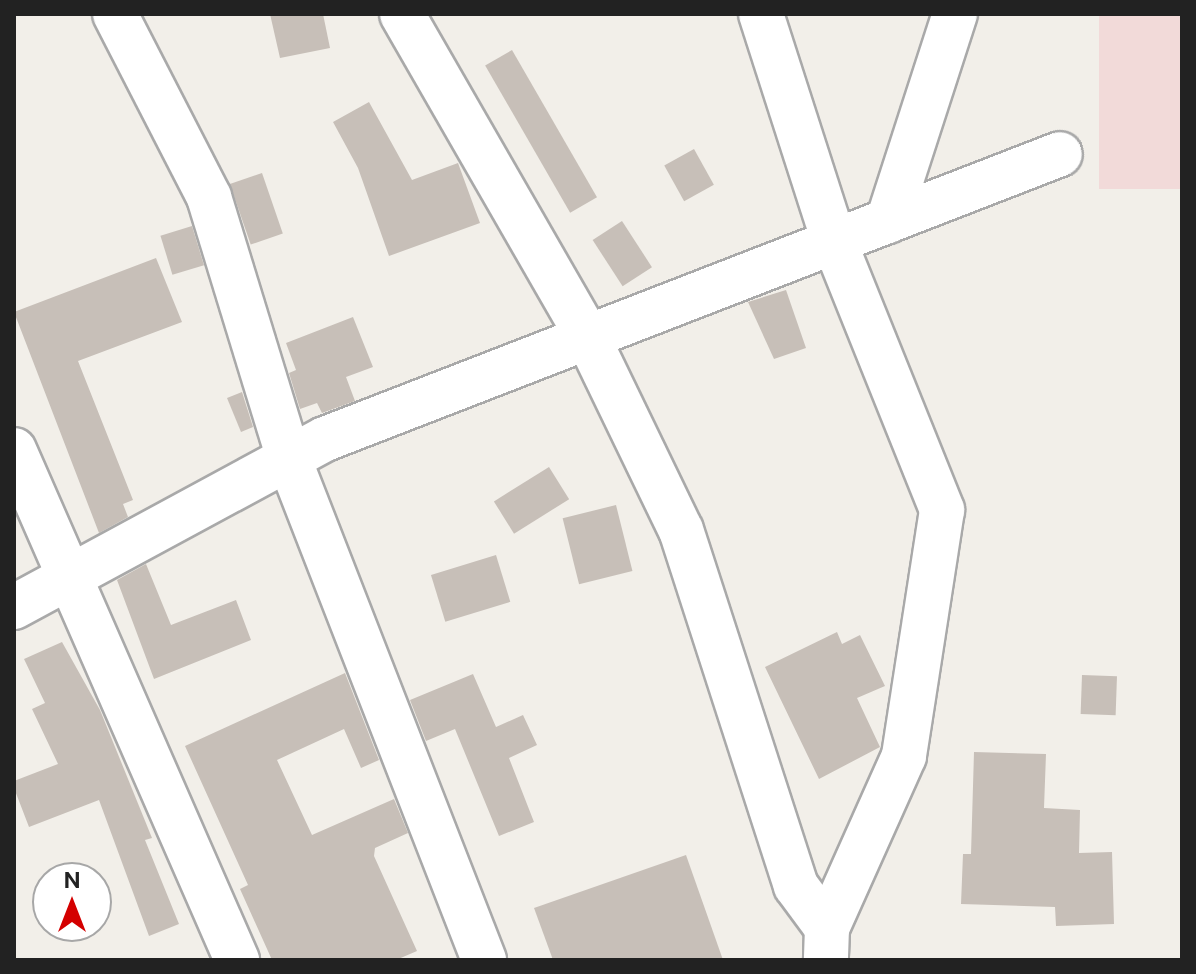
<!DOCTYPE html>
<html>
<head>
<meta charset="utf-8">
<style>
  body { margin:0 }
  #map { position:relative; width:1196px; height:974px; overflow:hidden; background:#f2efe9; font-family:"Public Sans",sans-serif }
  div>[style] { position:absolute }
  .commercial>* { inset:0; background:#f2dad9; transform-origin:0 0 }
  .building>* { inset:0; background:#c7bfb8; transform-origin:0 0 }
  .roads { filter:drop-shadow(2px 0 #a9a9a9) drop-shadow(-2px 0 #a9a9a9) drop-shadow(0 2px #a9a9a9) drop-shadow(0 -2px #a9a9a9) }
  .minor>* { height:44px; margin:-22px; padding:0 22px; transform-origin:22px; border-radius:22px; background:#fff }
  span { translate:-50% -50%; white-space:nowrap; text-align:center; line-height:1.15; -webkit-text-stroke:6px #fff; paint-order:stroke }
  .frame { position:absolute; inset:0; border:16px solid #222; pointer-events:none }
  .north { position:absolute; left:32px; top:862px; width:80px; height:80px; box-sizing:border-box; background:#fff; border:2px solid #a7a7a7; border-radius:50%; rotate:0deg; font-size:22px; font-weight:700; line-height:32px; text-align:center; color:#222 }
  .north::after { content:''; display:block; margin:auto; width:28px; height:36px; background:#d40000; clip-path:polygon(50% 0,100% 100%,50% 72%,0 100%) }
</style>
</head>
<body>
<div id="map">
  <div class="commercial">
    <i style="left:1099px;top:14px;width:83px;height:175px"></i>
  </div>
  <div class="building">
    <i style="clip-path:polygon(270px 14px,323px 14px,330px 48px,280px 58px)"></i>
    <i style="left:512px;top:50px;width:170px;height:31px;rotate:60deg"></i>
    <i style="clip-path:polygon(369px 102px,412px 180px,458px 163px,480px 223px,389px 256px,358px 168px,333px 122px)"></i>
    <i style="left:694px;top:149px;width:41px;height:34px;rotate:61deg"></i>
    <i style="left:262px;top:173px;width:64px;height:34px;rotate:71deg"></i>
    <i style="left:622px;top:221px;width:55px;height:35px;rotate:57deg"></i>
    <i style="left:192px;top:226px;width:41px;height:33px;rotate:73deg"></i>
    <i style="clip-path:polygon(156px 258px,182px 322px,78px 361px,133px 500px,123px 504px,128px 517px,99px 533px,14px 312px)"></i>
    <i style="clip-path:polygon(786px 290px,806px 348px,774px 359px,748px 302px)"></i>
    <i style="clip-path:polygon(353px 317px,373px 367px,346px 377px,355px 401px,322px 413px,317px 403px,300px 409px,289px 373px,296px 370px,286px 343px)"></i>
    <i style="clip-path:polygon(242px 392px,253px 427px,241px 432px,227px 398px)"></i>
    <i style="left:549px;top:467px;width:38px;height:65px;rotate:58deg"></i>
    <i style="left:616px;top:505px;width:68px;height:55px;rotate:76deg"></i>
    <i style="left:496px;top:555px;width:49px;height:68px;rotate:73deg"></i>
    <i style="clip-path:polygon(146px 564px,171px 625px,236px 600px,251px 640px,154px 679px,117px 580px)"></i>
    <i style="clip-path:polygon(837px 632px,842px 644px,860px 635px,885px 686px,857px 698px,880px 747px,819px 779px,765px 667px)"></i>
    <i style="clip-path:polygon(62px 642px,100px 710px,152px 838px,145px 840px,179px 924px,149px 936px,99px 800px,29px 827px,14px 788px,14px 781px,58px 764px,32px 709px,45px 703px,24px 659px)"></i>
    <i style="clip-path:polygon(345px 673px,379px 760px,361px 768px,344px 729px,277px 760px,312px 835px,394px 799px,408px 833px,375px 848px,374px 856px,417px 951px,396px 960px,272px 960px,240px 889px,248px 885px,185px 746px)"></i>
    <i style="clip-path:polygon(473px 674px,496px 727px,523px 715px,537px 745px,509px 758px,534px 822px,499px 836px,455px 729px,426px 741px,410px 700px)"></i>
    <i style="left:1082px;top:675px;width:35px;height:39px;rotate:2deg"></i>
    <i style="clip-path:polygon(974px 752px,1046px 754px,1044px 808px,1080px 810px,1079px 853px,1112px 852px,1114px 924px,1056px 926px,1055px 907px,961px 904px,963px 854px,971px 854px)"></i>
    <i style="clip-path:polygon(686px 855px,723px 960px,553px 960px,534px 908px)"></i>
  </div>
  <div class="roads">
    <div class="minor">
      <i style="left:115px;top:14px;width:206px;rotate:62.8deg"></i>
      <i style="left:209px;top:197px;width:274px;rotate:73deg"></i>
      <i style="left:289px;top:459px;width:538px;rotate:68.73deg"></i>
      <i style="left:402px;top:14px;width:374px;rotate:60.1deg"></i>
      <i style="left:588px;top:338px;width:213px;rotate:64.2deg"></i>
      <i style="left:681px;top:530px;width:374px;rotate:72.1deg"></i>
      <i style="left:796px;top:886px;width:52px;rotate:53.6deg"></i>
      <i style="left:761px;top:14px;width:238px;rotate:72.2deg"></i>
      <i style="left:834px;top:241px;width:290px;rotate:68.1deg"></i>
      <i style="left:942px;top:510px;width:249px;rotate:98.8deg"></i>
      <i style="left:904px;top:756px;width:188px;rotate:114.1deg"></i>
      <i style="left:827px;top:928px;width:32px;rotate:92deg"></i>
      <i style="left:888px;top:221px;width:218px;rotate:-72.1deg"></i>
      <i style="left:14px;top:450px;width:557px;rotate:66.38deg"></i>
      <i style="left:14px;top:607px;width:353px;rotate:-28.4deg"></i>
      <i style="left:325px;top:439px;width:788px;rotate:-21.19deg"></i>
    </div>
  </div>
  <div class="frame"></div>
  <div class="north">N</div>
</div>
</body>
</html>
